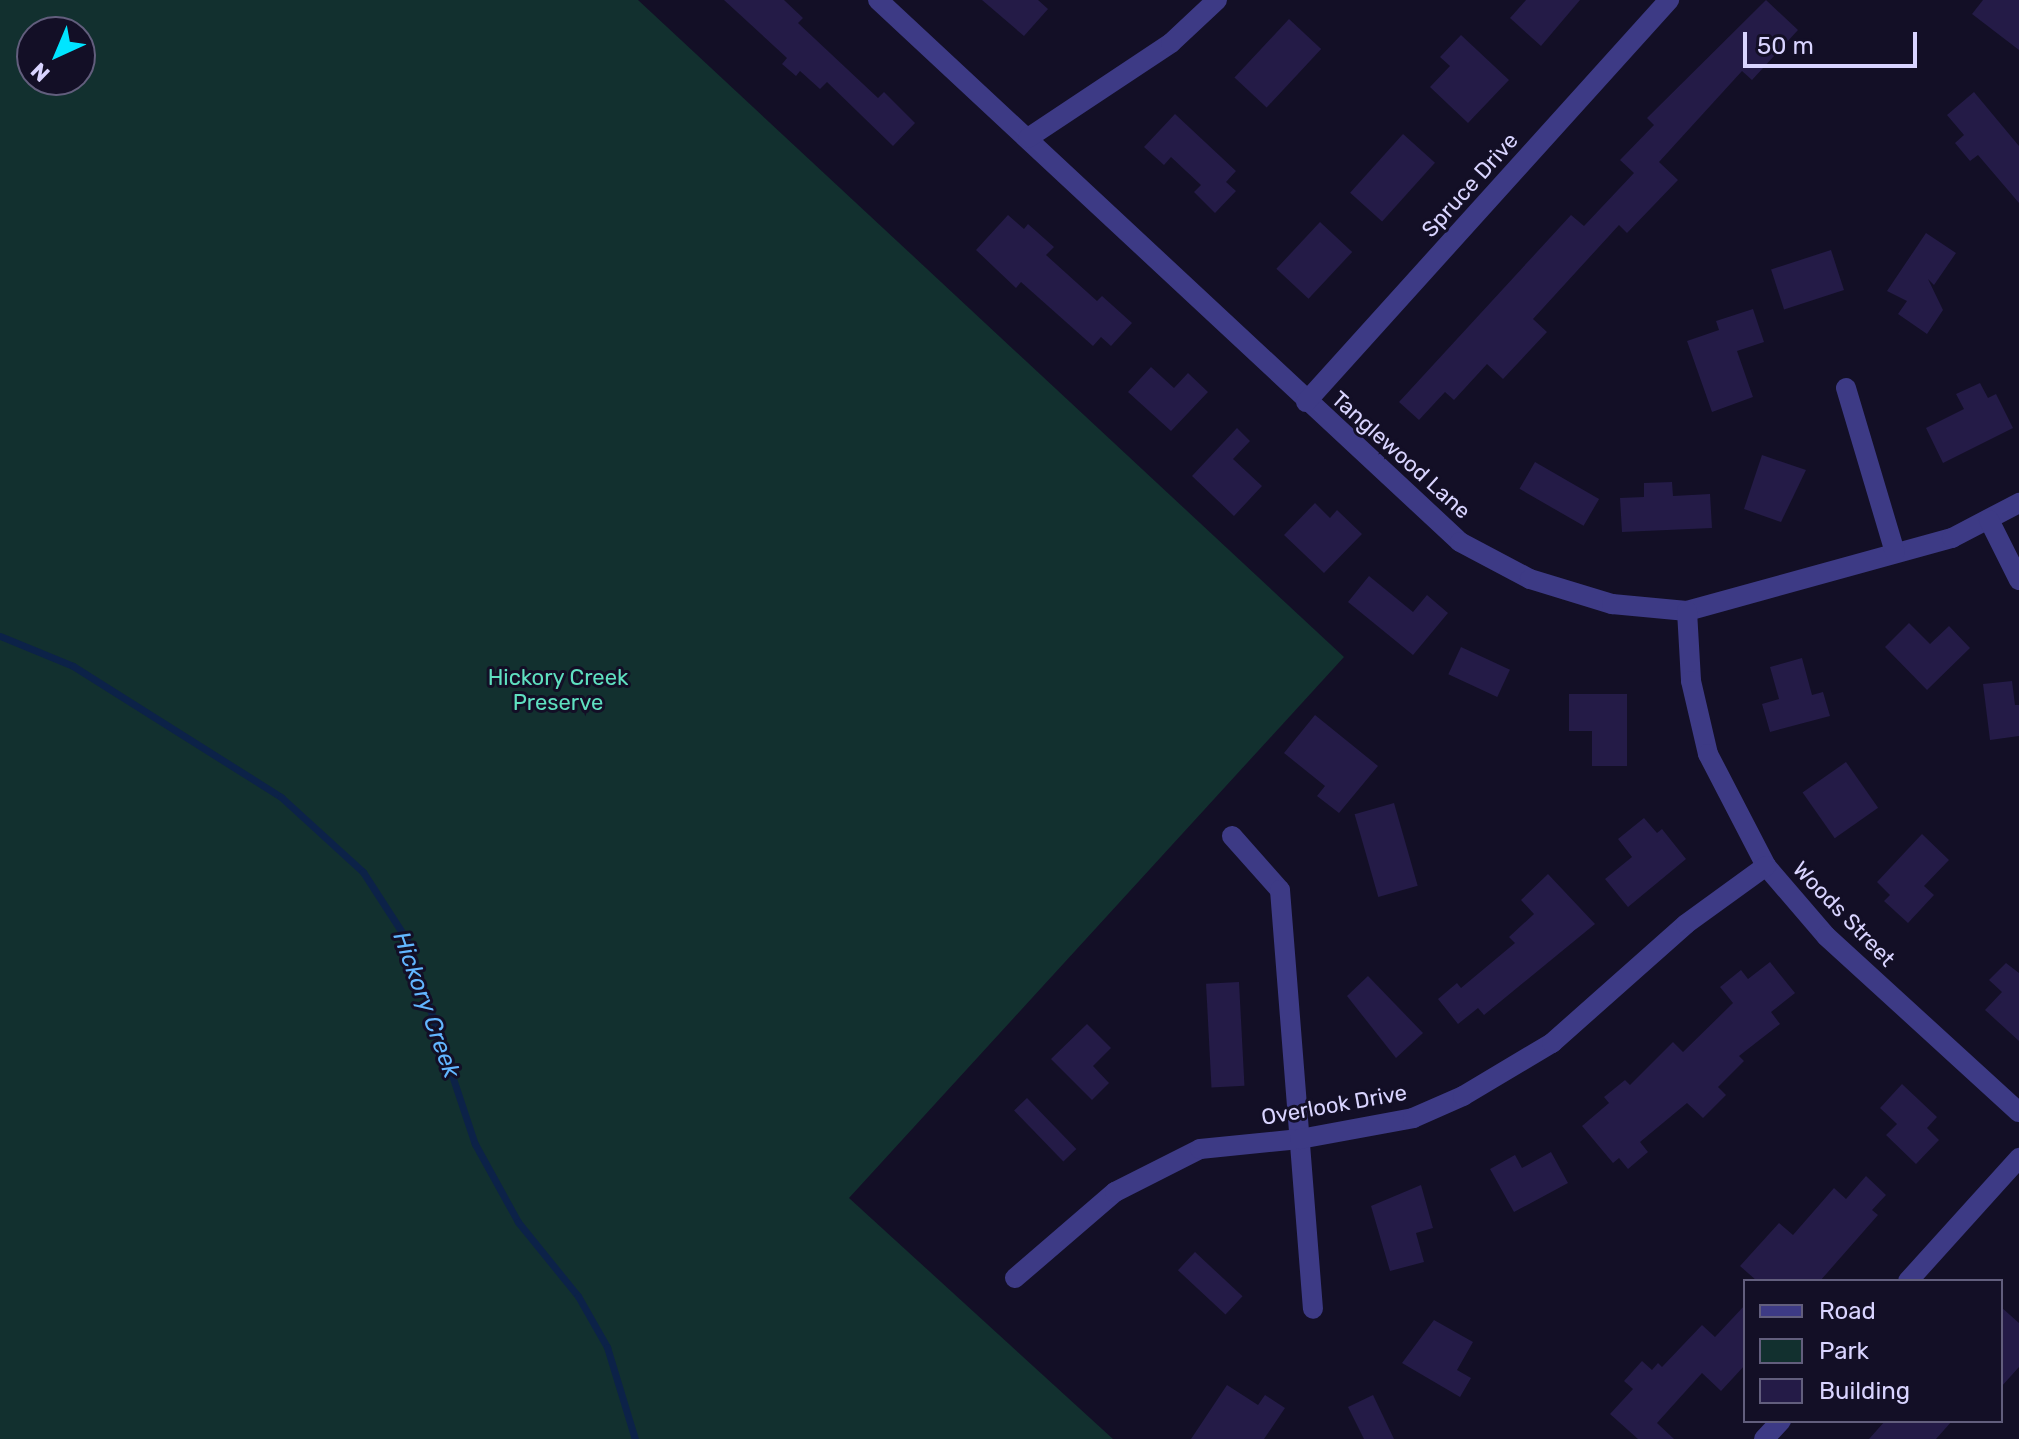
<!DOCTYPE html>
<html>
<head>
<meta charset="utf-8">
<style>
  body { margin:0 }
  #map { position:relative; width:2019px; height:1439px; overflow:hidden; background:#130f26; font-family:Rubik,sans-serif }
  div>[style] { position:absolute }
  .green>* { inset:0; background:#12302f }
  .stream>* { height:7px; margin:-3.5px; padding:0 3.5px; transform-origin:3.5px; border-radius:3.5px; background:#0c2248 }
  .building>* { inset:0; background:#241b47; transform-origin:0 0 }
  .street>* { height:20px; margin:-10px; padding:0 10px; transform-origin:10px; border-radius:10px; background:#3d3a85 }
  span { translate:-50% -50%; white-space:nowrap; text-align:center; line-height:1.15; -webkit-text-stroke:6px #130f26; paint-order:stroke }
  .street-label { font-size:22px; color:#d9d4ff }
  .park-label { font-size:22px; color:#5fe0c0 }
  .water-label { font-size:24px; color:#62b6ff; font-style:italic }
  .legend { position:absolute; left:1743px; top:1279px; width:260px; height:144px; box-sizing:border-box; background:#130f26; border:2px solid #625e7d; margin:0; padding:10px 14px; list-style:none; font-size:24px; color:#d9d4ff }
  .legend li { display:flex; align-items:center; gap:16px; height:40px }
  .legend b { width:40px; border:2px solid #625e7d }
  .north { position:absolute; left:16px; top:16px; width:80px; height:80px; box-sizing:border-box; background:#130f26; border:2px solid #625e7d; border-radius:50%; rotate:224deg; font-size:22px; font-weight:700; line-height:32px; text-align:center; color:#d9d4ff }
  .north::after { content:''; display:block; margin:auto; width:28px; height:36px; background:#00e5ff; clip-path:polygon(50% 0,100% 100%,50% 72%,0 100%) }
  .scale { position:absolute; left:1743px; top:32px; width:174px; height:36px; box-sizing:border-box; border:4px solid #d9d4ff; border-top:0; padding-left:10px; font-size:24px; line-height:28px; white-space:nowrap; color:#d9d4ff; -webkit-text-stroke:6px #130f26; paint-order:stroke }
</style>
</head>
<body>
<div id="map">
  <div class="green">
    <i style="clip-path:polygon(evenodd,0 0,638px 0,1344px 657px,849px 1198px,1113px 1439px,0 1439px,0 0,80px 32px,80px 80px,32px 80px,32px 32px,80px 32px)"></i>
  </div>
  <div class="stream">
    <i style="left:0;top:636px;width:79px;rotate:22.3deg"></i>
    <i style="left:73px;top:666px;width:246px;rotate:32.2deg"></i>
    <i style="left:281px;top:797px;width:111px;rotate:42.4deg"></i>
    <i style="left:363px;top:872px;width:81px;rotate:57.1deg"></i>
    <i style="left:407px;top:940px;width:215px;rotate:71.6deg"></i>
    <i style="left:475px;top:1144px;width:89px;rotate:61.1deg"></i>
    <i style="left:518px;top:1222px;width:95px;rotate:51deg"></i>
    <i style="left:578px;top:1296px;width:59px;rotate:60.4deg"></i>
    <i style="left:607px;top:1347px;width:96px;rotate:73.1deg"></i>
  </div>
  <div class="building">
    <i style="clip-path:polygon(724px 0,784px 0,803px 18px,798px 23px,878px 98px,884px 92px,915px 123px,893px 146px,827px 82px,820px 89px,800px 71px,796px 76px,782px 64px,787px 58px)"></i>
    <i style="clip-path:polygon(982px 0,1038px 0,1048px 9px,1024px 36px)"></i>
    <i style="clip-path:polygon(1526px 0,1580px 0,1541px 46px,1510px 18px)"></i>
    <i style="clip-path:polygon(1766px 0,1798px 30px,1752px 80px,1742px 71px,1659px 162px,1678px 180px,1627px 233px,1619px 225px,1533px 319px,1547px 332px,1503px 379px,1487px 364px,1454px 400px,1445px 392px,1419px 420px,1399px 402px,1571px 215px,1584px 226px,1634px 173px,1620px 160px,1654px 125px,1647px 118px)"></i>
    <i style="clip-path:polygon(1983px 0,2019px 0,2019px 50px,1972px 14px)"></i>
    <i style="left:1289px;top:19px;width:44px;height:80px;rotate:43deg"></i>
    <i style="clip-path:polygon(1461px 35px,1509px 80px,1468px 123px,1430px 87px,1450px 66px,1440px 57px)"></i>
    <i style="clip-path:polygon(1974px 92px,2019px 146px,2019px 203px,1978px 155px,1970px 161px,1955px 143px,1964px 135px,1947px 115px)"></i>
    <i style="clip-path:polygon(1175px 114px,1236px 171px,1226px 182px,1236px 191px,1215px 213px,1194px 192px,1201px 185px,1171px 157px,1164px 165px,1144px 147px)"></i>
    <i style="left:1403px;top:134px;width:43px;height:79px;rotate:42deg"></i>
    <i style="clip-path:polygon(1008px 215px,1024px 229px,1028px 224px,1054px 247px,1046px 255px,1097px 301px,1102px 296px,1132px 323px,1111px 346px,1101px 337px,1093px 346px,1021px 282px,1016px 288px,976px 250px)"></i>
    <i style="left:1320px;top:222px;width:44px;height:64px;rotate:43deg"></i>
    <i style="clip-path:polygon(1926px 233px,1956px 253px,1934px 285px,1928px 279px,1943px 310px,1927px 334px,1898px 314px,1907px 301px,1887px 291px)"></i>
    <i style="left:1831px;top:250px;width:42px;height:63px;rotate:72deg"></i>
    <i style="clip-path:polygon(1753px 309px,1764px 342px,1737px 351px,1753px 397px,1712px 412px,1687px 341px,1719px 330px,1716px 321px)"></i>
    <i style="clip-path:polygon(1151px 367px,1174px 388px,1188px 373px,1208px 392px,1171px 431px,1128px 392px)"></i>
    <i style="clip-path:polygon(1980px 383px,1988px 398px,1996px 394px,2013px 428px,1943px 463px,1926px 428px,1964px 409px,1956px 394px)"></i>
    <i style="clip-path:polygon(1237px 428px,1250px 441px,1233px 459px,1262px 486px,1234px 516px,1192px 476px)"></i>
    <i style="clip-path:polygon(1762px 455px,1806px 470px,1781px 522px,1744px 509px)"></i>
    <i style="left:1535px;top:462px;width:74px;height:31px;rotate:30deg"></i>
    <i style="clip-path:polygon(1672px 482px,1673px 496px,1710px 494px,1712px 528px,1622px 532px,1620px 498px,1644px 497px,1644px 483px)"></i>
    <i style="clip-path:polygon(1315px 503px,1330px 518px,1337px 510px,1362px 534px,1324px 573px,1284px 535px)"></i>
    <i style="clip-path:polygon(1369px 576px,1413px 612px,1427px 595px,1448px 613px,1413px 655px,1348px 602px)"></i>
    <i style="clip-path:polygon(1909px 623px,1930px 644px,1949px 626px,1970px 648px,1927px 690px,1885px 647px)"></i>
    <i style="left:1461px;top:647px;width:54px;height:30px;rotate:25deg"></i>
    <i style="clip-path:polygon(1802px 658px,1812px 695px,1823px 692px,1830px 716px,1770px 732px,1762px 704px,1779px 699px,1770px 667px)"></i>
    <i style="clip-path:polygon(2012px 681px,2015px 705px,2019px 705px,2019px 736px,1990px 740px,1983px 684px)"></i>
    <i style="clip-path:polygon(1569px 694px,1627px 694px,1627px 766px,1592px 766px,1592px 731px,1569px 731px)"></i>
    <i style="clip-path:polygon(1315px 715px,1378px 766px,1339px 813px,1317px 796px,1325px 786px,1284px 753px)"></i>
    <i style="left:1846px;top:762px;width:56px;height:53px;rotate:55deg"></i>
    <i style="left:1394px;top:803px;width:86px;height:41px;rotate:74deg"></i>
    <i style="clip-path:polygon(1644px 818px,1657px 833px,1662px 829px,1686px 859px,1628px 907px,1605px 879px,1632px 857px,1618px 839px)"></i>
    <i style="clip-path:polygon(1922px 834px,1949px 860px,1924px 886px,1934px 895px,1908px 923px,1884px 901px,1890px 895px,1877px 882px)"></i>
    <i style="clip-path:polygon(1548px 874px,1595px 924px,1484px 1015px,1478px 1008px,1458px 1024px,1438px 999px,1457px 983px,1461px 988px,1515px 943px,1509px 937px,1534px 914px,1521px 900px)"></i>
    <i style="clip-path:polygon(1770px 962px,1795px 993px,1771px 1012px,1780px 1024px,1739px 1056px,1744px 1061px,1718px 1087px,1726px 1095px,1703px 1118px,1687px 1103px,1640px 1142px,1648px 1152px,1628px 1169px,1619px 1158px,1613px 1163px,1582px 1126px,1609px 1103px,1604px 1097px,1625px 1080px,1630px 1085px,1673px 1042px,1683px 1052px,1733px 1003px,1720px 987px,1741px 970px,1748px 979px)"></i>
    <i style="clip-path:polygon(2006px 963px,2019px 973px,2019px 1041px,1985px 1010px,2002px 992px,1989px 980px)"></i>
    <i style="clip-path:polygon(1368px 976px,1423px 1033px,1396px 1058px,1347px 996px)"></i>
    <i style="left:1239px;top:982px;width:104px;height:33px;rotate:87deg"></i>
    <i style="clip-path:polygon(1087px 1024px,1111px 1048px,1093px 1066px,1109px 1083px,1092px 1100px,1051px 1059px)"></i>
    <i style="clip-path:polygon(1902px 1084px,1937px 1117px,1927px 1128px,1939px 1140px,1916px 1164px,1886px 1135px,1897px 1124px,1880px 1108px)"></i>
    <i style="left:1027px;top:1098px;width:71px;height:18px;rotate:46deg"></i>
    <i style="clip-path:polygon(1551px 1152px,1568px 1183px,1514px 1212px,1490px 1169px,1515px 1155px,1522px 1168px)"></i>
    <i style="clip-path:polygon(1866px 1176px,1886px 1195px,1872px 1210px,1878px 1215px,1820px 1281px,1757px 1281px,1740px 1266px,1779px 1223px,1793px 1235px,1834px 1188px,1846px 1199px)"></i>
    <i style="clip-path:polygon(1421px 1185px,1433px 1228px,1416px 1233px,1424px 1262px,1390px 1271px,1371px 1206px)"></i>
    <i style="left:1195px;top:1252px;width:65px;height:25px;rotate:43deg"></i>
    <i style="clip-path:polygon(1745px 1305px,1745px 1365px,1721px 1391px,1702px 1373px,1657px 1423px,1674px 1439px,1638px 1439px,1610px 1414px,1633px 1389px,1624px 1381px,1642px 1361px,1652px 1370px,1658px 1363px,1662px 1367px,1702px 1325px,1715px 1337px)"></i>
    <i style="clip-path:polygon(2001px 1307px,2019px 1323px,2019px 1367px,2001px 1387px)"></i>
    <i style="clip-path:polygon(1434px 1320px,1473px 1342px,1457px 1370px,1471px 1378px,1460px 1397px,1402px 1363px)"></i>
    <i style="clip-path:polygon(1227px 1385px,1258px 1405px,1265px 1395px,1285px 1408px,1264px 1439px,1191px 1439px)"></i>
    <i style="clip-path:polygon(1373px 1395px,1394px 1439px,1364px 1439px,1348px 1407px)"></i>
    <i style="clip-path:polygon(1885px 1421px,1952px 1421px,1936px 1439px,1869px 1439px)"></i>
  </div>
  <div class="street">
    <i style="left:878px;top:0;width:795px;rotate:42.96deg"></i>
    <i style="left:1460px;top:542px;width:79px;rotate:27.9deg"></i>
    <i style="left:1530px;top:579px;width:86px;rotate:17deg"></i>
    <i style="left:1612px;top:604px;width:75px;rotate:5.3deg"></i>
    <i style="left:1687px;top:611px;width:275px;rotate:-15.4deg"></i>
    <i style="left:1952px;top:538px;width:76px;rotate:-27.6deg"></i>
    <i style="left:1028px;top:138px;width:172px;rotate:-33.6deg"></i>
    <i style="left:1171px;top:43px;width:63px;rotate:-43.1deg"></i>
    <i style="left:1846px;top:388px;width:171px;rotate:73.4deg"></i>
    <i style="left:1306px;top:402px;width:542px;rotate:-47.92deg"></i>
    <i style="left:1989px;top:520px;width:67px;rotate:63.4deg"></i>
    <i style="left:1687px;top:611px;width:70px;rotate:86.7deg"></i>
    <i style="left:1691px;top:681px;width:75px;rotate:76.9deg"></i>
    <i style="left:1708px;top:754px;width:126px;rotate:62.6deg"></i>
    <i style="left:1766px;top:866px;width:92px;rotate:49.4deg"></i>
    <i style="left:1826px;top:936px;width:261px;rotate:42.4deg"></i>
    <i style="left:1232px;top:836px;width:72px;rotate:48.4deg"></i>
    <i style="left:1280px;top:890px;width:420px;rotate:85.5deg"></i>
    <i style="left:1015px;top:1278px;width:132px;rotate:-40.7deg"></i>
    <i style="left:1115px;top:1192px;width:95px;rotate:-26.8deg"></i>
    <i style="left:1200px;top:1149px;width:100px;rotate:-5.7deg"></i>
    <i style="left:1300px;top:1139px;width:115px;rotate:-10.5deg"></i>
    <i style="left:1413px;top:1118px;width:55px;rotate:-23.7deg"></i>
    <i style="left:1463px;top:1096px;width:104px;rotate:-30.8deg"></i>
    <i style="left:1552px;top:1043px;width:179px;rotate:-41.6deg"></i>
    <i style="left:1686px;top:924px;width:99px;rotate:-35.9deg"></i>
    <i style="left:1908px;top:1281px;width:166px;rotate:-47.9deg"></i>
    <i style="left:1764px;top:1439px;width:25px;rotate:-47deg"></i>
  </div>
  <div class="street-label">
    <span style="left:1470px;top:185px;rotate:-48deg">Spruce Drive</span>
    <span style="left:1401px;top:455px;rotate:42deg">Tanglewood Lane</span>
    <span style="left:1844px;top:914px;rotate:46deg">Woods Street</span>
    <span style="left:1334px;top:1105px;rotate:-10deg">Overlook Drive</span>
  </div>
  <div class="park-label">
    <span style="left:558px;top:690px">Hickory Creek<br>Preserve</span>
  </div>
  <div class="water-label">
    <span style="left:426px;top:1005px;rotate:70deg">Hickory Creek</span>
  </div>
  <ul class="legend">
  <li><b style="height:10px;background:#3d3a85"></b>Road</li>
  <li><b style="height:22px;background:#12302f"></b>Park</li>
  <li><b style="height:22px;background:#241b47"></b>Building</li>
  </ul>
  <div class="north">N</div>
  <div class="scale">50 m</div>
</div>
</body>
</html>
